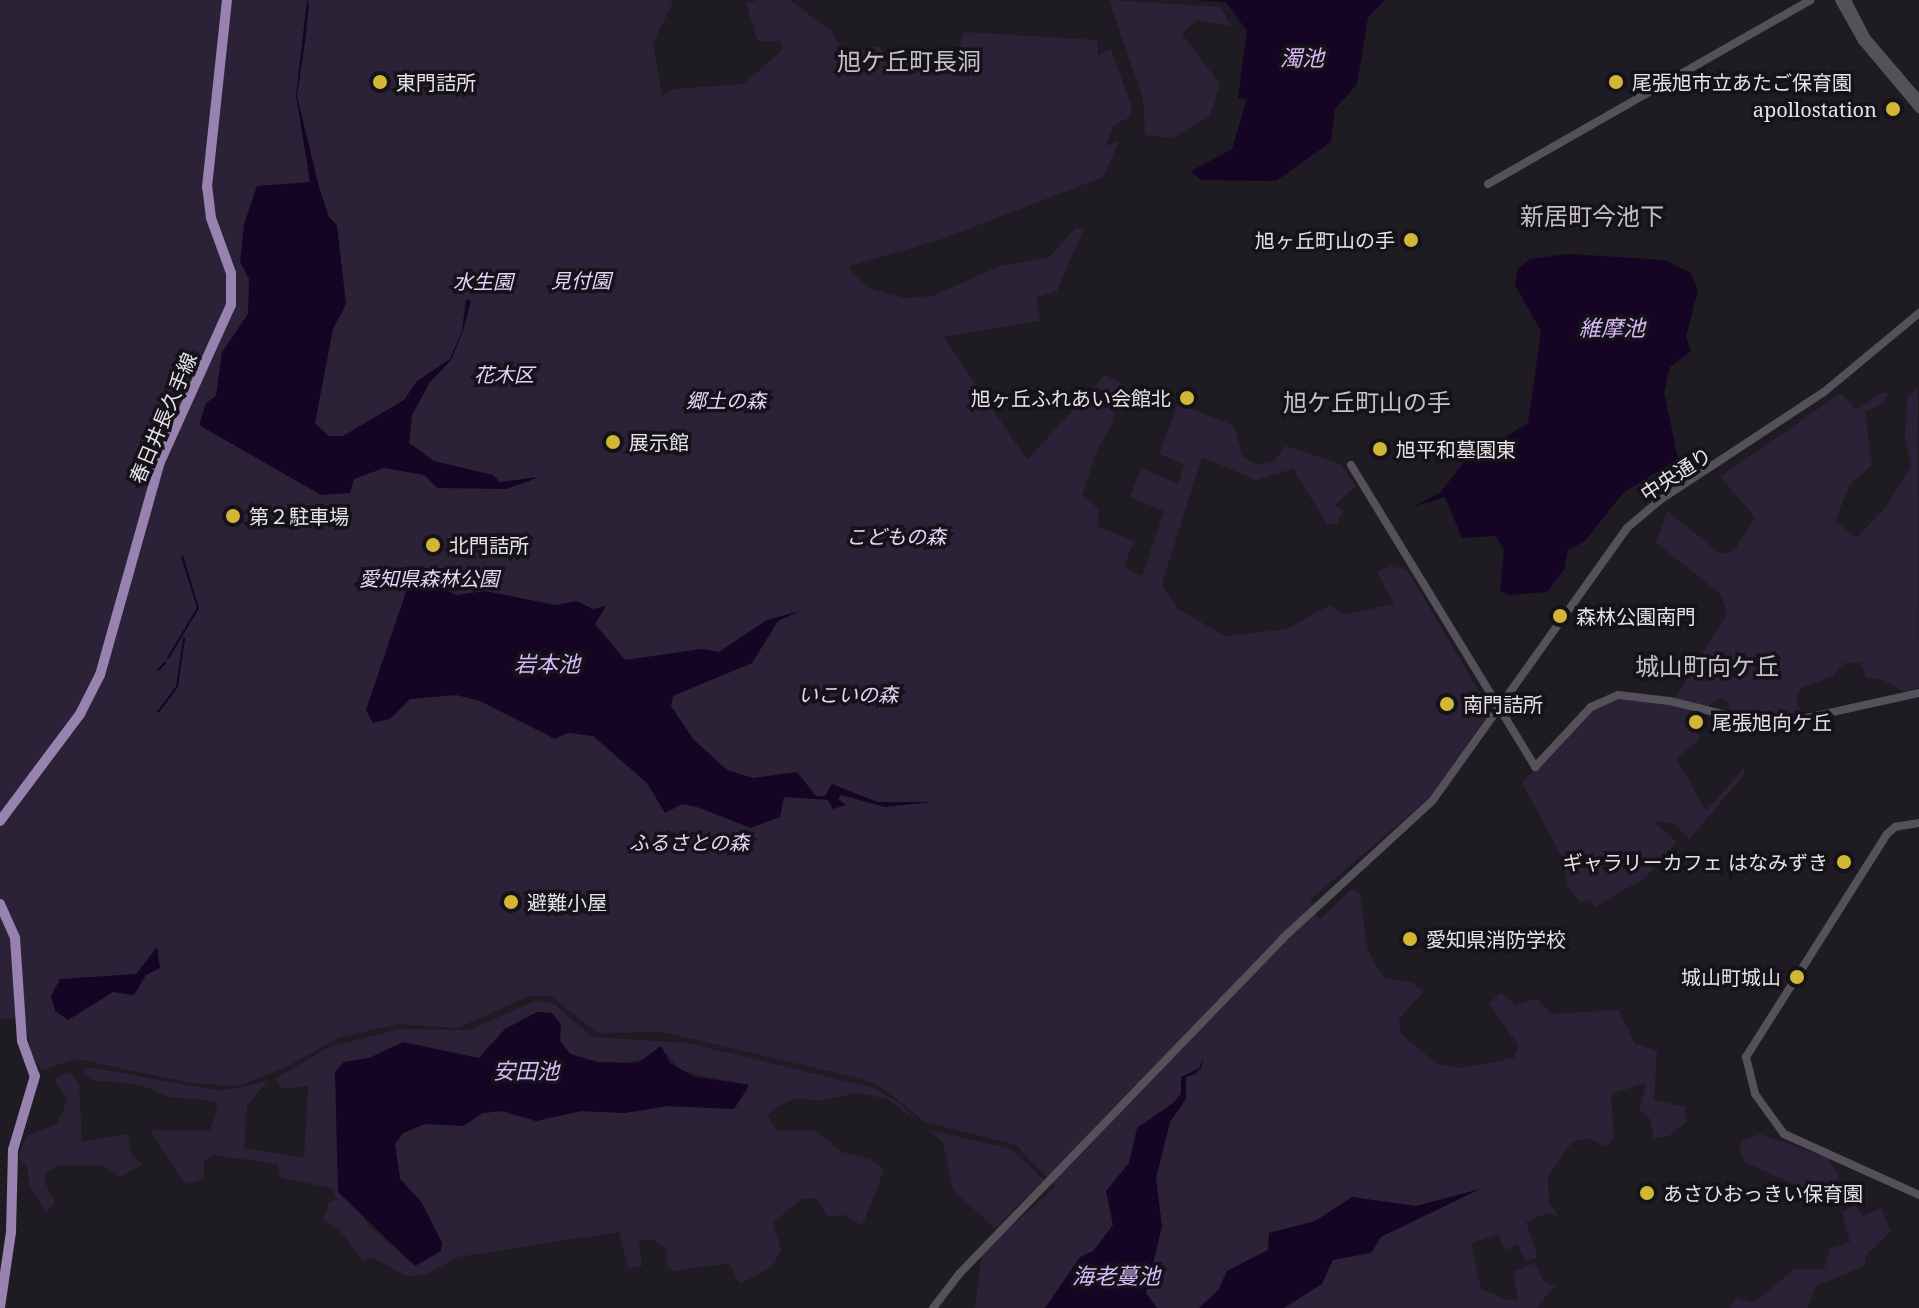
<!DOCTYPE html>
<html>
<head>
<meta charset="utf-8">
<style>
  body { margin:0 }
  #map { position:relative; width:1919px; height:1308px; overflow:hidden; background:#1e1b22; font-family:"Noto Serif","Noto Sans JP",serif }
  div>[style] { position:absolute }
  .green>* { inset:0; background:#2c2237 }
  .water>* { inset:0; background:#150423 }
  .stream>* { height:2px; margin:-1px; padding:0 1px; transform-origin:1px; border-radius:1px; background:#150423 }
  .minor>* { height:8px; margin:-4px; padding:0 4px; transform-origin:4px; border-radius:4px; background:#55515a }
  .major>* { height:10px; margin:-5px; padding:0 5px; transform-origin:5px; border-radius:5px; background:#9882b0 }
  .dots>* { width:22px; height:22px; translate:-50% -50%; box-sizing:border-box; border:4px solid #151219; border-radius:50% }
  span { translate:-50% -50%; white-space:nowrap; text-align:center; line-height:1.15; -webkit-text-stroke:7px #151219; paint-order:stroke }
  .poi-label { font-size:20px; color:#e6e3e8 }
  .left { translate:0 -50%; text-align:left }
  .right { translate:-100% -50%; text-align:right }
  .park-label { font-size:20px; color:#e6d4fb; font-style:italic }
  .street-label { font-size:20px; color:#e6e3e8 }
  .water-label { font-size:22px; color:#d8b9fa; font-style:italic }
  .quarter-label { font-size:24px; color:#c4bfc9 }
</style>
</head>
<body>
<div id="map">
  <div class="green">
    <i style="clip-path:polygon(0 0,674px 0,653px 43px,662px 97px,673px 89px,744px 84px,782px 50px,781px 41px,758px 41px,746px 4px,757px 0,789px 0,831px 30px,844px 54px,880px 46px,884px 54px,928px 51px,947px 63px,954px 59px,964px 32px,1097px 40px,1098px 56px,1111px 49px,1132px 108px,1128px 118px,1114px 125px,1106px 146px,1119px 141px,1103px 177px,942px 239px,850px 266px,852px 273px,869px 288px,905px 298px,932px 296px,1000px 266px,1049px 257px,1076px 228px,1083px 230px,1057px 291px,1036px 297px,1040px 321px,944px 337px,1027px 460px,1105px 375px,1122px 383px,1111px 426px,1097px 450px,1082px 496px,1098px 508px,1098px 527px,1134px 541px,1124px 567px,1142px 576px,1164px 511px,1130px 497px,1141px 468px,1178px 484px,1184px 464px,1159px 454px,1178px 403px,1234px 426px,1242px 456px,1256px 464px,1272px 463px,1286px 446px,1341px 464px,1356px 486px,1335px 505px,1343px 511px,1337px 524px,1327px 524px,1293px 469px,1256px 480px,1202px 457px,1163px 580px,1163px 588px,1178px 609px,1225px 636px,1287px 629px,1330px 605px,1342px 615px,1394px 604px,1377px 572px,1391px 566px,1407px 570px,1486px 703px,1485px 718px,1432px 795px,1310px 900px,1319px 920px,1352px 889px,1360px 893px,1367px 949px,1384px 978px,1413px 983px,1423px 992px,1399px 1019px,1401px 1034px,1437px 1064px,1463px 1068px,1514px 1058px,1519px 1046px,1489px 1004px,1501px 992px,1516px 1005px,1537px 998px,1551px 1014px,1619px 1010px,1635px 1044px,1657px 1051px,1654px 1100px,1685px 1107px,1687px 1121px,1669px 1136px,1654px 1139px,1650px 1119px,1639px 1110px,1646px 1083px,1611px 1094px,1614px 1138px,1606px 1147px,1588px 1138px,1572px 1142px,1548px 1177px,1549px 1203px,1560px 1219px,1550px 1212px,1526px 1222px,1538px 1258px,1525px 1261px,1518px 1244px,1505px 1250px,1498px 1235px,1471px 1243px,1481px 1289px,1508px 1300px,1518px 1299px,1513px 1272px,1535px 1263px,1543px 1281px,1555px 1286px,1536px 1308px,975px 1308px,982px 1253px,1056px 1186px,1016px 1145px,925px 1122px,881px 1087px,862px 1079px,663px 1032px,597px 1033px,551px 996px,529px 996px,458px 1028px,398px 1024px,338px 1038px,285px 1068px,238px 1086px,192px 1083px,77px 1059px,41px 1070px,31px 1053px,25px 1019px,0 1019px)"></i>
    <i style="clip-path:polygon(1109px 0,1221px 7px,1230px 26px,1197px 20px,1182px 34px,1220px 84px,1210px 116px,1172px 138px,1145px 135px,1143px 99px)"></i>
    <i style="clip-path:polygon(1918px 388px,1919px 687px,1904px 692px,1882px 679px,1866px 678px,1861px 663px,1844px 663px,1832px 676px,1800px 689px,1796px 698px,1801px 716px,1769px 723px,1730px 712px,1729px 702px,1721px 697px,1707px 707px,1675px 698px,1727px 614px,1721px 594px,1656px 543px,1667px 511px,1721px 554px,1734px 551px,1755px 517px,1720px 477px,1835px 397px,1842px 394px,1856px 410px,1883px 392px,1888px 394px,1883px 403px,1865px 412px,1872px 465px,1850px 484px,1835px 521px,1856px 538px,1886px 507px,1911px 467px,1905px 435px,1908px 395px)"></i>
    <i style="clip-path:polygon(1632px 697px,1688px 709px,1700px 740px,1676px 758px,1706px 811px,1744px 768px,1745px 774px,1689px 839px,1674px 823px,1653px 821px,1677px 842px,1645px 878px,1594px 907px,1591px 900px,1580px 902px,1568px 887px,1561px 855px,1522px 783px,1591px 708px)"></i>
    <i style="clip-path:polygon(evenodd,537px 1000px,554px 1004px,592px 1037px,688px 1043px,874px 1088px,899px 1103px,916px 1120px,887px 1099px,858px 1093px,819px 1101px,796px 1098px,774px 1109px,768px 1116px,776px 1130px,816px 1131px,842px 1152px,871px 1159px,884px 1170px,862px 1226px,844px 1215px,827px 1217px,817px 1198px,801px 1199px,773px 1223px,781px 1250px,773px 1266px,740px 1284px,729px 1263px,673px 1271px,666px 1265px,667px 1249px,651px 1239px,639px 1241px,642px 1266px,628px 1269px,619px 1232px,458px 1257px,425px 1275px,406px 1276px,372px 1257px,363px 1261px,338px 1228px,323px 1219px,329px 1203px,337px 1199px,332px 1188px,281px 1178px,277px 1164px,212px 1155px,204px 1161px,204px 1178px,189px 1184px,182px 1180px,150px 1130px,210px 1131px,218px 1106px,215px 1101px,168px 1097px,141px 1085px,92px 1080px,82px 1072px,87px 1067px,221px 1091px,268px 1081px,247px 1105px,244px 1148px,304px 1158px,308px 1086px,282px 1089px,275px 1079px,329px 1047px,399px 1029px,470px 1030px,537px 1000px,559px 1029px,560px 1041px,570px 1054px,597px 1062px,625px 1063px,666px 1053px,681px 1071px,748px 1085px,747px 1091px,734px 1109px,668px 1106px,625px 1113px,581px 1111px,536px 1121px,502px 1111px,483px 1113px,463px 1126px,425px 1124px,403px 1133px,395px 1144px,400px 1179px,422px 1203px,442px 1243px,441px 1251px,415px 1265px,368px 1225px,357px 1205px,369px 1058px,418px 1045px,468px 1059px,480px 1058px,490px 1044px,559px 1029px)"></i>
    <i style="clip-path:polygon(70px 1072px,79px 1084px,82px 1142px,128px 1134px,131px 1153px,142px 1165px,120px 1177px,102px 1165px,60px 1165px,46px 1172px,44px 1180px,55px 1202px,46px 1213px,29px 1184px,27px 1167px,18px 1158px,27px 1135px,57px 1124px,67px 1101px,54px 1079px)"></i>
    <i style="clip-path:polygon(929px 1130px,1011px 1149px,1044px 1180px,995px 1228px,953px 1190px,943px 1142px)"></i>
    <i style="clip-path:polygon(1760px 1134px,1828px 1158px,1839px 1176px,1833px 1189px,1816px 1194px,1744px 1162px,1739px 1150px,1743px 1140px)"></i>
    <i style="clip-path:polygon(1855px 1205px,1863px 1216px,1881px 1208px,1891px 1231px,1865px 1256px,1865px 1266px,1816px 1286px,1808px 1308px,1730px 1308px,1736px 1298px,1753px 1303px,1795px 1269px,1824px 1269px,1830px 1248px,1850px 1242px,1842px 1212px)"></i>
  </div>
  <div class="water">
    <i style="clip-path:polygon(307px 0,309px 5px,305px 41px,297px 96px,319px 187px,329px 217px,337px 225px,346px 304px,333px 329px,315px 423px,329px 436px,343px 436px,404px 400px,417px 381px,450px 359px,462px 331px,466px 299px,471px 301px,463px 331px,451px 360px,430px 382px,412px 415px,409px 443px,434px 461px,493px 475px,500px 482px,538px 477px,527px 482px,506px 489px,437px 488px,424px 475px,384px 468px,354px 479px,350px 493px,321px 495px,199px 425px,206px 403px,216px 396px,222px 352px,248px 314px,249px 279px,240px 262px,244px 224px,257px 186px,310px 182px,296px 96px)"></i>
    <i style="clip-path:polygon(1195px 0,1385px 0,1368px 17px,1357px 84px,1335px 109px,1331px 142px,1276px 181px,1201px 180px,1191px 171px,1232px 149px,1247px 99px,1238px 98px,1247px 31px,1226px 2px)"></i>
    <i style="clip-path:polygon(1568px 254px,1664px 260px,1691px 273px,1698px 290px,1686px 337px,1691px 351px,1670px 367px,1664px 392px,1678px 459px,1623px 493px,1585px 541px,1568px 550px,1564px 570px,1547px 592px,1509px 595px,1500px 590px,1504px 550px,1496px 536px,1462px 538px,1445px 497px,1412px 507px,1440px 493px,1464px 462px,1528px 423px,1541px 331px,1515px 285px,1518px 269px,1530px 259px)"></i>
    <i style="clip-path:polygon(426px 580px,456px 595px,485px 591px,555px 605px,577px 601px,593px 609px,606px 606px,595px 624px,625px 660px,702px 649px,719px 652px,765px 621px,802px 610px,778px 621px,752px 663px,673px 696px,671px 706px,677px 715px,694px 740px,727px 770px,753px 778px,797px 772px,816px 796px,825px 796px,832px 784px,877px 802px,933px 802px,885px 807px,841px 795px,838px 799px,846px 805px,833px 809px,828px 800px,784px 797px,780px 817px,751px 828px,697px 807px,682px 804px,665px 813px,647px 783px,593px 736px,568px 733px,555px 739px,480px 701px,456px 695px,410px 699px,390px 719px,373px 723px,366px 710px,408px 586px)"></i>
    <i style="clip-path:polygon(157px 947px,160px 968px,146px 975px,134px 995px,113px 992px,68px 1020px,55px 1011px,51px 996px,60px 979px,136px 974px)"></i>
    <i style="clip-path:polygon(537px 1012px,552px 1013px,561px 1024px,560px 1041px,570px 1054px,597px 1062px,638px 1063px,661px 1046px,670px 1063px,695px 1077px,749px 1085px,734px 1109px,668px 1106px,625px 1113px,581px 1111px,536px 1121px,502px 1111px,483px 1113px,463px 1126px,425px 1124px,403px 1133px,395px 1144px,400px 1179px,422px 1203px,442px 1243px,441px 1251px,415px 1266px,338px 1192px,335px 1072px,344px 1062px,369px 1058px,403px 1042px,479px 1058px,505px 1029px)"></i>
    <i style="clip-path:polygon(1204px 1057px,1201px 1068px,1195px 1074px,1186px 1077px,1186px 1099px,1170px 1122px,1156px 1178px,1162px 1226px,1146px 1293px,1157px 1308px,1045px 1308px,1080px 1257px,1093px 1251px,1113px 1225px,1106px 1191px,1129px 1163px,1137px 1128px,1173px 1103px,1181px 1094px,1181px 1077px,1199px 1068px)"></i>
    <i style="clip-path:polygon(1480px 1189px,1381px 1237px,1371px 1253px,1333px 1260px,1322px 1284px,1284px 1308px,1199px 1308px,1218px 1290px,1227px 1271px,1268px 1250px,1269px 1233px,1315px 1221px,1352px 1197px,1416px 1206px)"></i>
  </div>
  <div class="stream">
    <i style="left:168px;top:658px;width:58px;rotate:-59deg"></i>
    <i style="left:198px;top:608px;width:54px;rotate:-107.1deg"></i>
    <i style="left:158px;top:670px;width:10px;rotate:-45deg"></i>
    <i style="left:158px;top:712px;width:31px;rotate:-53deg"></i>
    <i style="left:177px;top:687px;width:49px;rotate:-81.7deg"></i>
  </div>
  <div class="minor">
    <i style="left:1839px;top:0;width:47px;rotate:60.7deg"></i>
    <i style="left:1862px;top:41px;width:89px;rotate:50deg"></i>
    <i style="left:1847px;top:0;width:42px;rotate:62.8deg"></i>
    <i style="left:1866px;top:37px;width:82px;rotate:49.5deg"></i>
    <i style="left:1488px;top:184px;width:371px;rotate:-29.7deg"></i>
    <i style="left:1351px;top:465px;width:354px;rotate:58.6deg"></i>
    <i style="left:1535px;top:767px;width:82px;rotate:-47deg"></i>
    <i style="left:1591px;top:707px;width:30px;rotate:-24deg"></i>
    <i style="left:1618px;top:695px;width:52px;rotate:6.6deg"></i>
    <i style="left:1670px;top:701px;width:103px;rotate:14deg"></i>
    <i style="left:1770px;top:726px;width:153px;rotate:-12.5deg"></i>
    <i style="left:1919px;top:823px;width:24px;rotate:171deg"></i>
    <i style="left:1895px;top:827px;width:11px;rotate:139deg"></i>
    <i style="left:1887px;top:834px;width:264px;rotate:122.3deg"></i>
    <i style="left:1746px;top:1057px;width:38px;rotate:76deg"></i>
    <i style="left:1755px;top:1094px;width:49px;rotate:54.1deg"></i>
    <i style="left:1784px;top:1134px;width:148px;rotate:24.3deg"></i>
    <i style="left:933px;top:1308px;width:44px;rotate:-52.4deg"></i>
    <i style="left:960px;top:1273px;width:464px;rotate:-46deg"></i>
    <i style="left:1282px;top:939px;width:205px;rotate:-42.6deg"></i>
    <i style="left:1433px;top:800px;width:334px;rotate:-54.5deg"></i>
    <i style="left:1627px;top:528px;width:43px;rotate:-40.3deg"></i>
    <i style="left:1660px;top:500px;width:196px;rotate:-33.4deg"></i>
    <i style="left:1824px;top:392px;width:124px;rotate:-39.7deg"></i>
  </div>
  <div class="major">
    <i style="left:0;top:821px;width:134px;rotate:-53.2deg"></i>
    <i style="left:80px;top:714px;width:44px;rotate:-62.9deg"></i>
    <i style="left:100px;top:675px;width:221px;rotate:-74.3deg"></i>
    <i style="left:160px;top:462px;width:172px;rotate:-65.7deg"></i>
    <i style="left:231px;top:305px;width:32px;rotate:-90deg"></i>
    <i style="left:231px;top:273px;width:59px;rotate:-110deg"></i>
    <i style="left:211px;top:218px;width:31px;rotate:-97deg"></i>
    <i style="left:207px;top:187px;width:188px;rotate:-83.9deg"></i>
    <i style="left:0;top:904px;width:37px;rotate:66deg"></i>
    <i style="left:15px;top:938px;width:103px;rotate:86.1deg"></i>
    <i style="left:22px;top:1041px;width:37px;rotate:70deg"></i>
    <i style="left:35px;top:1076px;width:77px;rotate:106.6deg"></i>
    <i style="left:13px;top:1150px;width:82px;rotate:91.4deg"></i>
    <i style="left:11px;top:1232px;width:76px;rotate:98.3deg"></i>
  </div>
  <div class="dots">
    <i style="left:380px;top:82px;background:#d2b735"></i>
    <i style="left:1616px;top:82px;background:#d2b735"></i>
    <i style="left:1893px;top:109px;background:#d2b735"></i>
    <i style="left:1411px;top:240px;background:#d2b735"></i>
    <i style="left:1187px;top:398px;background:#d2b735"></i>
    <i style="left:613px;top:442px;background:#d2b735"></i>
    <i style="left:1380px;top:449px;background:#d2b735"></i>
    <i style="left:233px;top:516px;background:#d2b735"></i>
    <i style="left:433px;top:545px;background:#d2b735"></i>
    <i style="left:1560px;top:616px;background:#d2b735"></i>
    <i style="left:1447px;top:704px;background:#d2b735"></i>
    <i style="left:1696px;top:722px;background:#d2b735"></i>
    <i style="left:1844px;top:862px;background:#d2b735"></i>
    <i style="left:511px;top:902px;background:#d2b735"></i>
    <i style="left:1410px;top:939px;background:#d2b735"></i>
    <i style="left:1797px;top:977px;background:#d2b735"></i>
    <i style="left:1647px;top:1193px;background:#d2b735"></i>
  </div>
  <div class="poi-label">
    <span class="left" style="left:396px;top:82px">東門詰所</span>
    <span class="left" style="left:1632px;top:82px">尾張旭市立あたご保育園</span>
    <span class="right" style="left:1877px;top:109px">apollostation</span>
    <span class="right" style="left:1395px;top:240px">旭ヶ丘町山の手</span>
    <span class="right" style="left:1171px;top:398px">旭ヶ丘ふれあい会館北</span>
    <span class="left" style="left:629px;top:442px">展示館</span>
    <span class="left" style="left:1396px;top:449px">旭平和墓園東</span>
    <span class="left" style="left:249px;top:516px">第２駐車場</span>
    <span class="left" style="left:449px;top:545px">北門詰所</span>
    <span class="left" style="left:1576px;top:616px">森林公園南門</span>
    <span class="left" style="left:1463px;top:704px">南門詰所</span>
    <span class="left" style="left:1712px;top:722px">尾張旭向ケ丘</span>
    <span class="right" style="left:1828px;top:862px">ギャラリーカフェ はなみずき</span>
    <span class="left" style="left:527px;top:902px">避難小屋</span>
    <span class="left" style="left:1426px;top:939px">愛知県消防学校</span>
    <span class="right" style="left:1781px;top:977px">城山町城山</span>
    <span class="left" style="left:1663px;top:1193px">あさひおっきい保育園</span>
  </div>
  <div class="park-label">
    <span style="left:581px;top:280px">見付園</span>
    <span style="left:483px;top:281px">水生園</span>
    <span style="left:504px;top:374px">花木区</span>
    <span style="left:726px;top:400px">郷土の森</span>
    <span style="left:896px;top:536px">こどもの森</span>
    <span style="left:429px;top:578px">愛知県森林公園</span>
    <span style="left:848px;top:694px">いこいの森</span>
    <span style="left:689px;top:842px">ふるさとの森</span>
  </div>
  <div class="street-label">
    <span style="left:163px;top:418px;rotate:-67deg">春日井長久手線</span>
    <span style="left:1676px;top:474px;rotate:-33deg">中央通り</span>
  </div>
  <div class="water-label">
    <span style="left:1302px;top:58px">濁池</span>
    <span style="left:1612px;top:328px">維摩池</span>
    <span style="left:547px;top:664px">岩本池</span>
    <span style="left:526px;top:1071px">安田池</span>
    <span style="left:1116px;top:1276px">海老蔓池</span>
  </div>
  <div class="quarter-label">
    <span style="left:909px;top:61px">旭ケ丘町長洞</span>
    <span style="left:1592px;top:216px">新居町今池下</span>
    <span style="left:1367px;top:402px">旭ケ丘町山の手</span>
    <span style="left:1707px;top:666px">城山町向ケ丘</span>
  </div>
</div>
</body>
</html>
